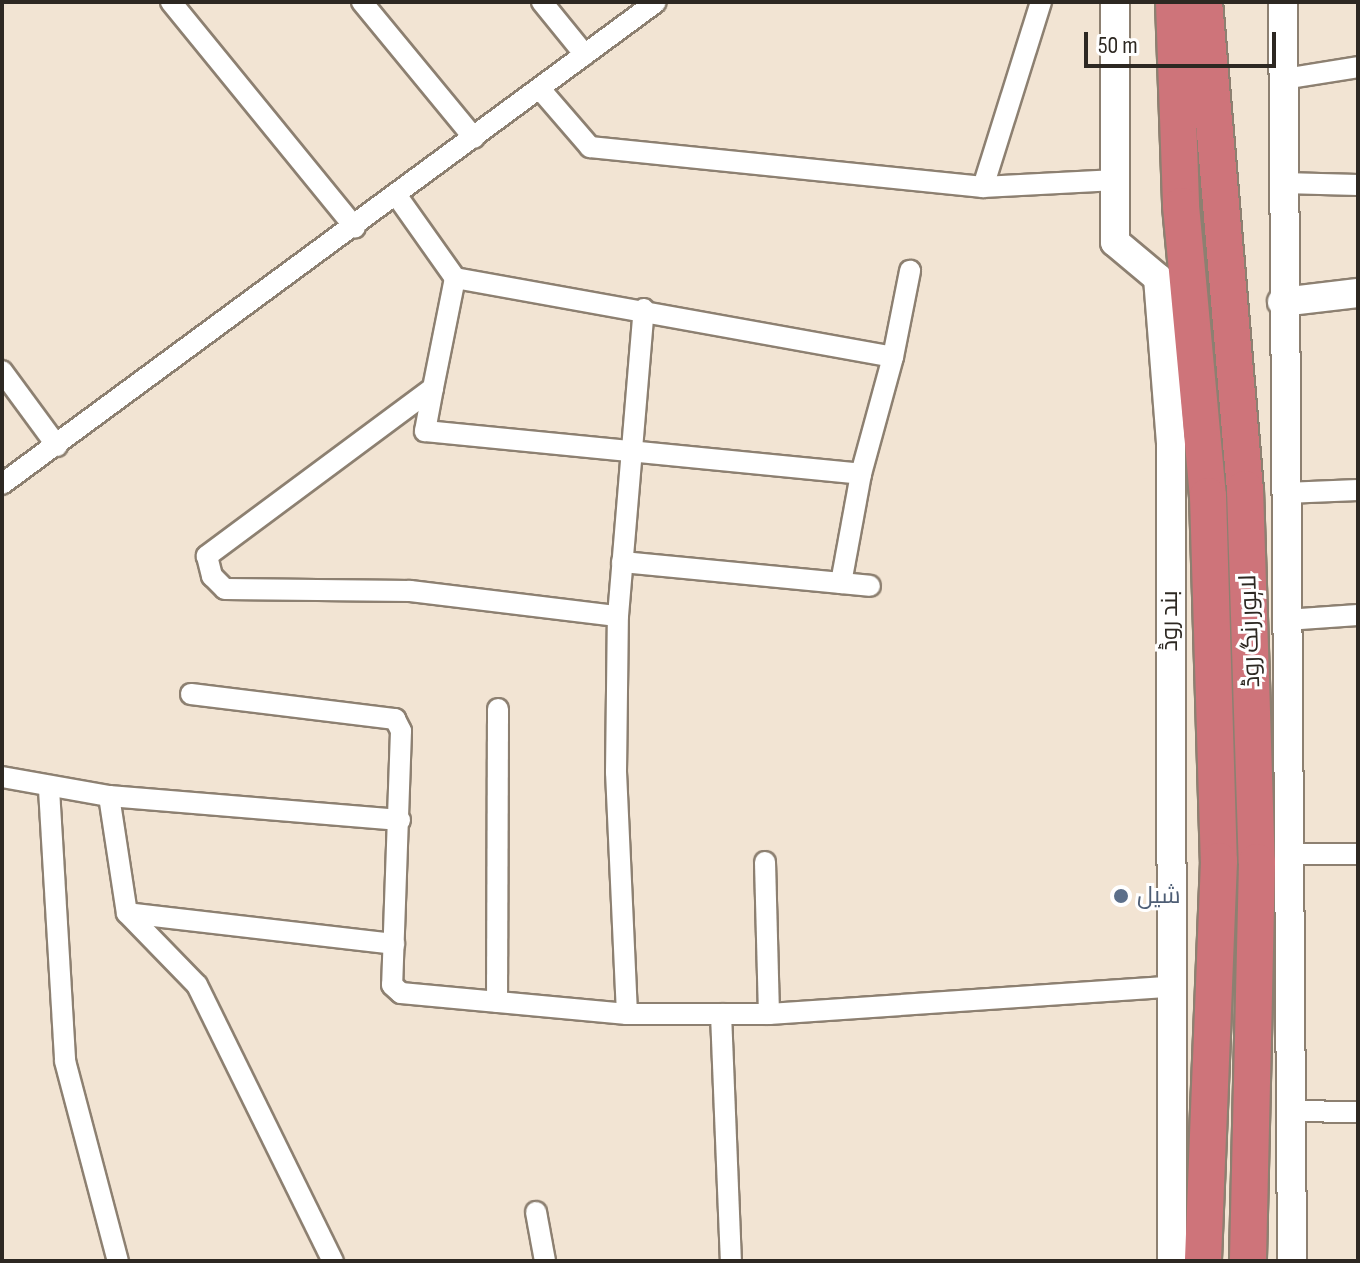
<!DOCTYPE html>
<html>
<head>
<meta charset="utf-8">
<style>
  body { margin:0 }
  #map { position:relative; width:1360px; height:1263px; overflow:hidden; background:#f2e4d3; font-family:"Sofia Sans Condensed",Cairo,sans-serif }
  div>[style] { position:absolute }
  .roads { filter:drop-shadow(2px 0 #8d8071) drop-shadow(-2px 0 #8d8071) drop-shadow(0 2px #8d8071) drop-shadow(0 -2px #8d8071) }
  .minor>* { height:20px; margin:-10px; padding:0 10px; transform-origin:10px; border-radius:10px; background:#fff }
  .secondary>* { height:28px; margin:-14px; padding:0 14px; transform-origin:14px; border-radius:14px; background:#fff }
  .motorway>* { height:36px; margin:-18px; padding:0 18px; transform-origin:18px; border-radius:18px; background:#ce747a }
  .dots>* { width:22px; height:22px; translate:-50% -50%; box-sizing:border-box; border:4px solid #fff; border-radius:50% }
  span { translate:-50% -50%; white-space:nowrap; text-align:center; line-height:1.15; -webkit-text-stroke:6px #fff; paint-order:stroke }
  .street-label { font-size:24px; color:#2d2822 }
  .service-label { font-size:24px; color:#4e5e75 }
  .left { translate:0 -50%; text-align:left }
  .frame { position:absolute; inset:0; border:4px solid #2d2822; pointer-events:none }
  .scale { position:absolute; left:1084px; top:32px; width:192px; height:36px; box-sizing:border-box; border:4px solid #2d2822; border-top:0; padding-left:10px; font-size:24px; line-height:28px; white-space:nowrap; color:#2d2822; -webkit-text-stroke:6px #fff; paint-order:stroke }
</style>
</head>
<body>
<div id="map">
  <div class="roads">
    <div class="minor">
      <i style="left:171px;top:2px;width:291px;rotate:50.8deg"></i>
      <i style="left:362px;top:2px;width:176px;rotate:50.5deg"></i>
      <i style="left:542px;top:2px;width:68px;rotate:50.9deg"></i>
      <i style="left:1284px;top:79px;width:75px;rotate:-9.2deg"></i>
      <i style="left:540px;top:89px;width:77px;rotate:49.2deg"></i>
      <i style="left:590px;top:147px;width:395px;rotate:5.8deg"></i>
      <i style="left:983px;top:187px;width:194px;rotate:-72.6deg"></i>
      <i style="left:1283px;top:183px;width:75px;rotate:1.5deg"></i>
      <i style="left:983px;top:187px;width:133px;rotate:-3deg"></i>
      <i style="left:397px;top:196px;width:100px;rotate:54.7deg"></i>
      <i style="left:455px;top:278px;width:112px;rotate:101.3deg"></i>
      <i style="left:433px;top:388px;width:282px;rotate:143.4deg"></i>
      <i style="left:207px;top:556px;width:21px;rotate:76deg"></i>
      <i style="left:212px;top:576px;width:18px;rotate:45deg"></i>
      <i style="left:225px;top:589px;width:185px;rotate:0.6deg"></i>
      <i style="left:410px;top:591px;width:209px;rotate:6.9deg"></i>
      <i style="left:455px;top:278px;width:445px;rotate:10.2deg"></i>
      <i style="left:893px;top:357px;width:88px;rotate:-78.8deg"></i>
      <i style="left:2px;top:371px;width:93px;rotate:53.7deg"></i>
      <i style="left:433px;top:388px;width:44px;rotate:100.5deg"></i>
      <i style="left:425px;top:431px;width:438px;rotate:5.6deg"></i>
      <i style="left:861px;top:474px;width:121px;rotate:-74.7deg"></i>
      <i style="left:2px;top:484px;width:812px;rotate:-36.39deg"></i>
      <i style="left:1285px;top:493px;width:73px;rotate:-2.4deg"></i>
      <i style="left:622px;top:562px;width:249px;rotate:5.5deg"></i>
      <i style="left:841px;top:583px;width:111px;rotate:-79.6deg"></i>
      <i style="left:1286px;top:620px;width:72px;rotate:-4deg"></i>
      <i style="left:191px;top:694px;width:206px;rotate:7deg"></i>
      <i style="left:395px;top:719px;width:13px;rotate:63deg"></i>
      <i style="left:401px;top:731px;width:254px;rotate:92deg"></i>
      <i style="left:392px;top:985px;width:12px;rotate:42deg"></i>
      <i style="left:401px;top:993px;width:227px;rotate:5.3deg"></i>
      <i style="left:627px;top:1014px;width:142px"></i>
      <i style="left:769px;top:1014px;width:401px;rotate:-3.9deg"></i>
      <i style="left:2px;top:777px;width:109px;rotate:10.1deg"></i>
      <i style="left:109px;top:796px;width:292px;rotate:4.7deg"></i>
      <i style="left:49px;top:789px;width:272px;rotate:86.6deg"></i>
      <i style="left:65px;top:1061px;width:207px;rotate:75.2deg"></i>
      <i style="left:109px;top:796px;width:118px;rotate:81.3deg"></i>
      <i style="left:127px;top:913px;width:100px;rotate:45.8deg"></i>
      <i style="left:197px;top:985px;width:308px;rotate:63.8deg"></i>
      <i style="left:1289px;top:854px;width:69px"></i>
      <i style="left:765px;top:862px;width:152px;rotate:88.5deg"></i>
      <i style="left:127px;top:913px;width:269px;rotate:6.6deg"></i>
      <i style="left:497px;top:1002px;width:293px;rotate:-89.8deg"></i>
      <i style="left:627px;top:1014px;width:242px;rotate:-92.6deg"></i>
      <i style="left:616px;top:772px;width:156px;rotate:-89.3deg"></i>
      <i style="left:618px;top:616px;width:308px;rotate:-85.2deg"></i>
      <i style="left:721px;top:1014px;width:247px;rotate:87.7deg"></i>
      <i style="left:1292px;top:1111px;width:66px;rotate:0.9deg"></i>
      <i style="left:536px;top:1212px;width:50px;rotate:79.6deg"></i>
    </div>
    <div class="secondary">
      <i style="left:1115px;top:2px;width:240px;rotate:90deg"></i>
      <i style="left:1115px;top:242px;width:56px;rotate:39.9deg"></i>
      <i style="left:1158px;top:278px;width:165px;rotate:85.5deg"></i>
      <i style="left:1171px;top:442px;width:819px;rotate:89.93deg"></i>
      <i style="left:1283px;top:2px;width:1259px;rotate:89.59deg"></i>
      <i style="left:1282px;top:302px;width:77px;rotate:-6.8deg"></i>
    </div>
    <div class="motorway">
      <i style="left:1174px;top:2px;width:204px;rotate:88deg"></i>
      <i style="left:1181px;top:206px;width:291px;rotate:84.7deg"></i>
      <i style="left:1208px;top:496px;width:365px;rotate:88.3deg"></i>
      <i style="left:1219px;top:861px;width:400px;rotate:92.3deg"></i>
      <i style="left:1204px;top:2px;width:489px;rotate:85.2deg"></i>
      <i style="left:1245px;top:489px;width:373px;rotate:88.2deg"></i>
      <i style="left:1257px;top:862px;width:399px;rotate:91.3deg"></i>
    </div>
  </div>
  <div class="dots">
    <i style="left:1121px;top:896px;background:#5c6f8a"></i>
  </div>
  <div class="street-label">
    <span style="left:1170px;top:621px;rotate:-90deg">بند روڈ</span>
    <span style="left:1250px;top:631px;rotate:-92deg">لاہور رنگ روڈ</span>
  </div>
  <div class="service-label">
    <span class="left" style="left:1137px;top:896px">شیل</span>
  </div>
  <div class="frame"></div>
  <div class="scale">50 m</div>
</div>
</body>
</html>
